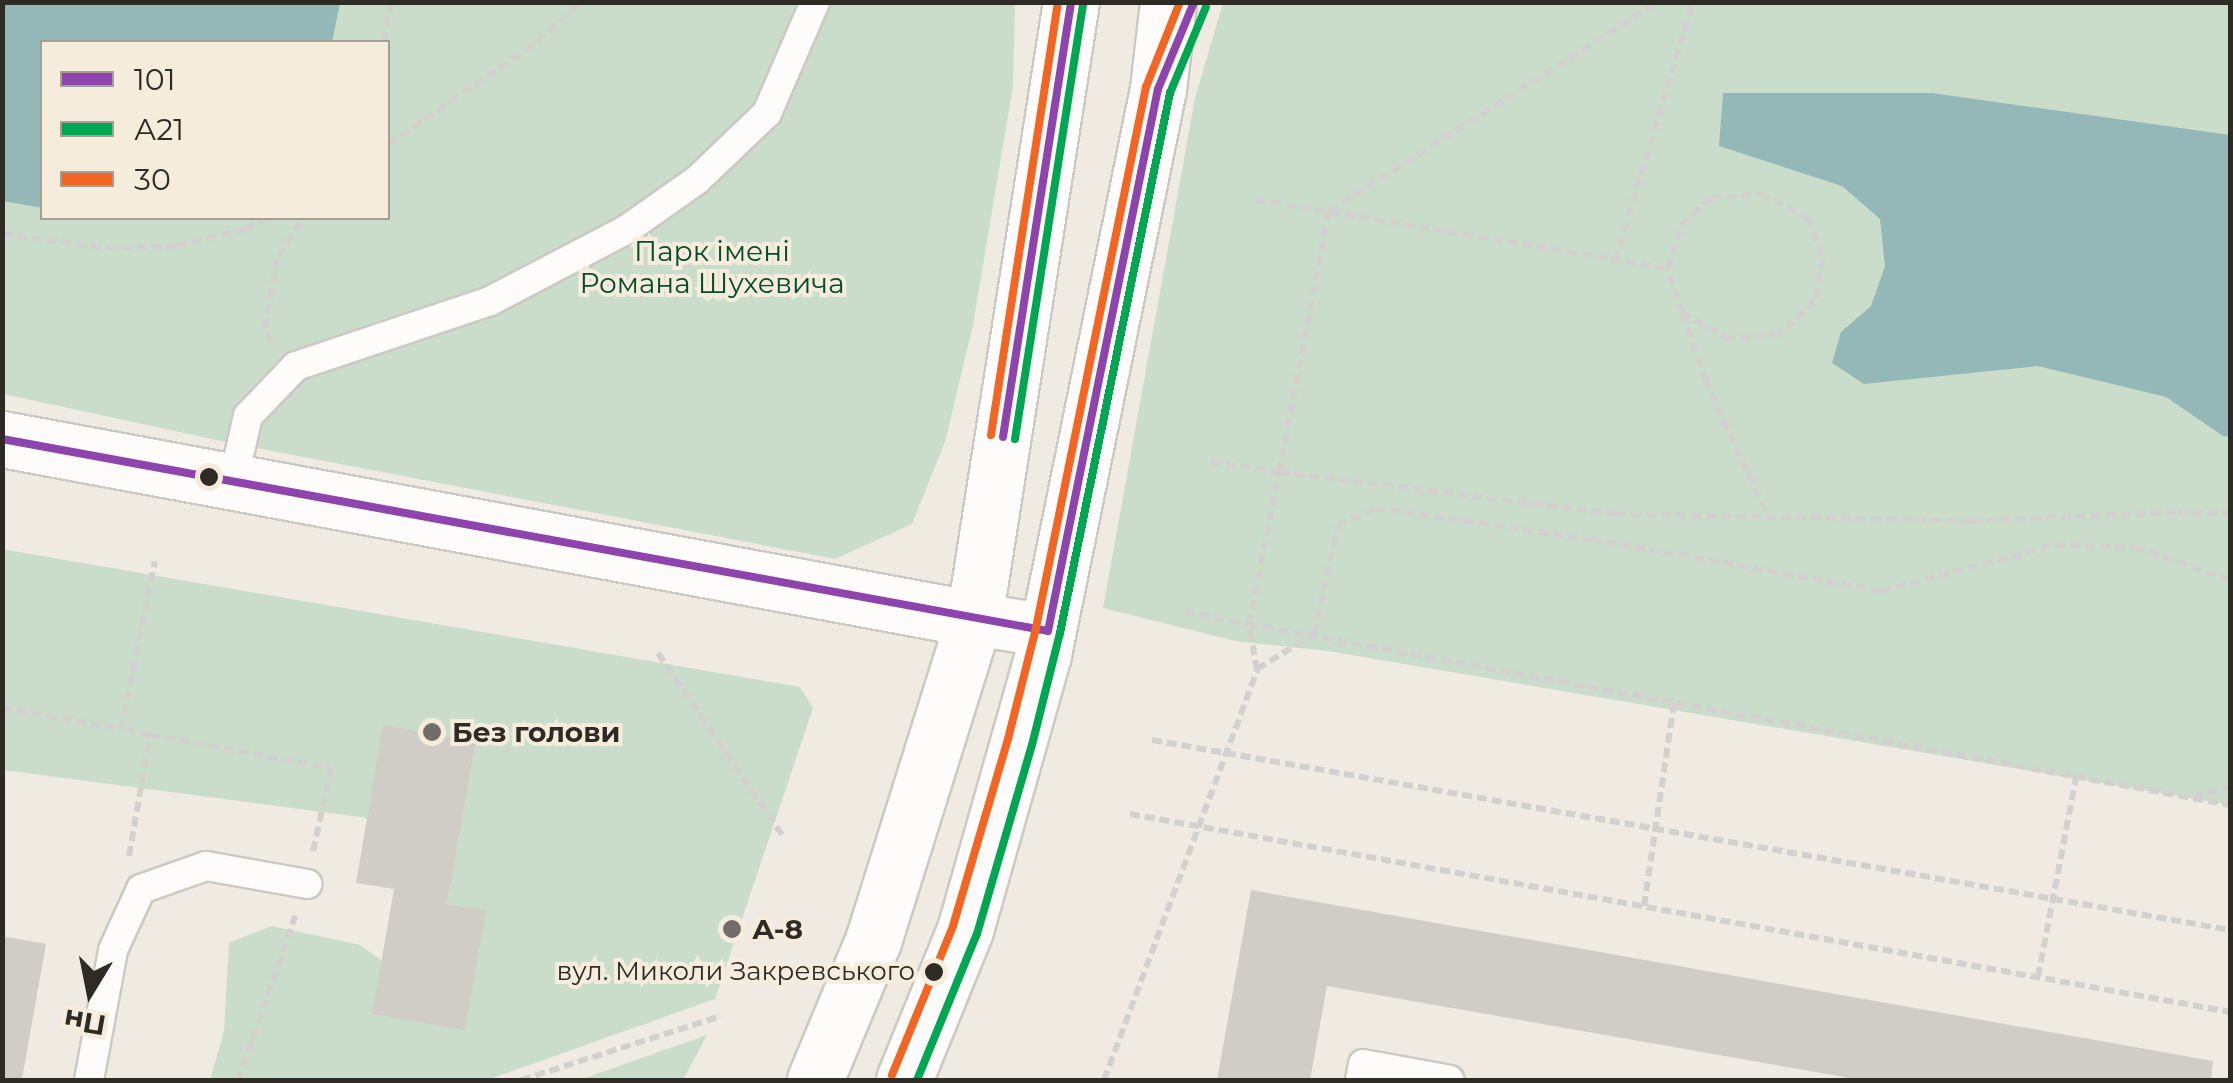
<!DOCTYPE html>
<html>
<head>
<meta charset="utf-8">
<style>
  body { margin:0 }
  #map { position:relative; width:2233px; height:1083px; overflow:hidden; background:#efebe2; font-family:Montserrat,sans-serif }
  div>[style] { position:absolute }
  .green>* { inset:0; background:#caddcb }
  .water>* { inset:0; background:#93b8b7 }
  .building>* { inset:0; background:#d0cdc6 }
  .path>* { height:6px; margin-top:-3px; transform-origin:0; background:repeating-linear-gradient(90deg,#d2d1ce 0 10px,transparent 0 15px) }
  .roads { filter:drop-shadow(2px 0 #ccc9c2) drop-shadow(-2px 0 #ccc9c2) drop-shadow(0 2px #ccc9c2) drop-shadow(0 -2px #ccc9c2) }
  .lane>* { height:28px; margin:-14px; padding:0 14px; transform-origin:14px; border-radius:14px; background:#fdfcfb }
  .street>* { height:52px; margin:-26px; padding:0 26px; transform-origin:26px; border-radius:26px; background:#fdfcfb }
  .secondary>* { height:55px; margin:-27.5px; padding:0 27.5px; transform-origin:27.5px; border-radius:27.5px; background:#fdfcfb }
  .bus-1>* { height:8px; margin:-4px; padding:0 4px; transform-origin:4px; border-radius:4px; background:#8e44ad }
  .bus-2>* { height:8px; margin:-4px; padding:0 4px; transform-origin:4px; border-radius:4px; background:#00a651 }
  .bus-3>* { height:8px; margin:-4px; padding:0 4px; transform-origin:4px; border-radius:4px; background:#f26522 }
  .dots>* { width:28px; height:28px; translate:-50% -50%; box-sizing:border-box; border:5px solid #f5ecdc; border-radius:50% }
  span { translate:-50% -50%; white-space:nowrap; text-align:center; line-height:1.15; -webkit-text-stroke:8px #f5ecdc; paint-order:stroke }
  .bus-label { font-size:26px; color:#2e2b25 }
  .right { translate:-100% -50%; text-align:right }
  .park-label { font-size:28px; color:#064c2a }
  .poi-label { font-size:28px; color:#2e2b25; font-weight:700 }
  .left { translate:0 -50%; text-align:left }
  .frame { position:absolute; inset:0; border:5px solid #2e2b25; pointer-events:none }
  .legend { position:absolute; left:40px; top:40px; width:350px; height:180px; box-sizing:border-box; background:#f5ecdc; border:2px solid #a59f93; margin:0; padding:12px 18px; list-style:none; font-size:30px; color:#2e2b25 }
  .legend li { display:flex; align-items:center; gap:20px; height:50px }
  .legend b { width:50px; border:2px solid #a59f93 }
  .north { position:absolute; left:40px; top:943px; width:100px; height:100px; -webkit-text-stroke:8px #f5ecdc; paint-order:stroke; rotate:190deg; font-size:28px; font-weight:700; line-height:40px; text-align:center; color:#2e2b25 }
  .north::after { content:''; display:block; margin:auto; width:35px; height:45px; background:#2e2b25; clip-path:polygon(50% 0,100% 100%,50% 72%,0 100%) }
</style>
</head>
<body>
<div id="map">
  <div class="green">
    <i style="clip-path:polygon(evenodd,3px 3px,1015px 3px,1013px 86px,973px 325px,945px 442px,912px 524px,835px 559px,226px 442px,3px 394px,3px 3px,42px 42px,388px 42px,388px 218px,42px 218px,42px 42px)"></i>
    <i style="clip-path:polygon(1223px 3px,2230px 3px,2230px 805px,1328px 651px,1235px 641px,1103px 608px,1195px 98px)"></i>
    <i style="clip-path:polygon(2px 549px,800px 687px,813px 708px,715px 999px,487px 1080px,210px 1080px,224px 1031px,229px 943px,271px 926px,360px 945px,381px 960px,485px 910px,447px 904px,476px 742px,384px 726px,367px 818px,3px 770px)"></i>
    <i style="clip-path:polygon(707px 1035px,683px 1080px,579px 1080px)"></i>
  </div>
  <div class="water">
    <i style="clip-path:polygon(2px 3px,3px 2px,340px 3px,332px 42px,42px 42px,42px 208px,3px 201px)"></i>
    <i style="clip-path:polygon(1723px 93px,1932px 93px,2230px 135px,2230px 437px,2223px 436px,2166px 397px,2038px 366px,1864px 384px,1832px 363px,1841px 332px,1871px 306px,1885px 266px,1880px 219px,1842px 186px,1719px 146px)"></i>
  </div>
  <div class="building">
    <i style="clip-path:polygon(383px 725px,476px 742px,447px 904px,486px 910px,465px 1030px,372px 1014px,394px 889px,356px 883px)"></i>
    <i style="clip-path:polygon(1251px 890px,2213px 1061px,2211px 1080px,1861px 1080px,1327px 986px,1310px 1080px,1217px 1080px)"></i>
    <i style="clip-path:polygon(2px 936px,46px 944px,22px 1079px,2px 1078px)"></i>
  </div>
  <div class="path">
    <i style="left:384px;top:42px;width:41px;rotate:-80.1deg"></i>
    <i style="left:388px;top:144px;width:166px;rotate:-34.2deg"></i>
    <i style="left:525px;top:51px;width:75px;rotate:-40.7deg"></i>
    <i style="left:1256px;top:200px;width:418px;rotate:9.4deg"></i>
    <i style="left:1668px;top:268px;width:45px;rotate:-73.2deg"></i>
    <i style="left:1681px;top:225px;width:40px;rotate:-42deg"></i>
    <i style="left:1711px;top:198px;width:49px;rotate:-4.7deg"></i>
    <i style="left:1760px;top:194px;width:54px;rotate:26.6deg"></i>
    <i style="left:1808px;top:218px;width:44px;rotate:69.9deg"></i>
    <i style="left:1823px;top:259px;width:43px;rotate:100.8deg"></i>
    <i style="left:1815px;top:301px;width:48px;rotate:136.7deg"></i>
    <i style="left:1780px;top:334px;width:50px;rotate:174.3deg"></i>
    <i style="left:1730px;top:339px;width:55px;rotate:-151.6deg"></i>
    <i style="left:1682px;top:313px;width:47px;rotate:-107.3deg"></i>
    <i style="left:2px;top:234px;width:106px;rotate:7.6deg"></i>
    <i style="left:107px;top:248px;width:70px;rotate:-1.6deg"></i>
    <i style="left:177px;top:246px;width:70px;rotate:-14deg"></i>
    <i style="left:245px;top:229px;width:25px;rotate:-27deg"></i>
    <i style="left:1615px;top:260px;width:270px;rotate:-73.2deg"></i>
    <i style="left:1683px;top:314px;width:69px;rotate:71.3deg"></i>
    <i style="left:1705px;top:379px;width:154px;rotate:65.4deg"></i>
    <i style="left:272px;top:342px;width:16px;rotate:-117deg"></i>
    <i style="left:265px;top:328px;width:73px;rotate:-79.8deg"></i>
    <i style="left:278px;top:256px;width:46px;rotate:-55.6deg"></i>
    <i style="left:1211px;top:462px;width:69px;rotate:8.4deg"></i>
    <i style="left:1279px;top:472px;width:266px;rotate:-79.2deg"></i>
    <i style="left:1329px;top:211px;width:390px;rotate:-32.4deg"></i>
    <i style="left:1185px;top:612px;width:65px;rotate:10.6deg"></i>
    <i style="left:1249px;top:624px;width:155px;rotate:-78.8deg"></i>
    <i style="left:1279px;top:472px;width:340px;rotate:7.1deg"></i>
    <i style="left:1616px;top:514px;width:355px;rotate:1.1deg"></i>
    <i style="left:1971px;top:521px;width:207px;rotate:-2.5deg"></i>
    <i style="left:2178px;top:512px;width:52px;rotate:2.2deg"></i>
    <i style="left:658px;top:653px;width:225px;rotate:55.7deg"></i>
    <i style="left:1257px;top:669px;width:67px;rotate:-31.6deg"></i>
    <i style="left:1314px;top:634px;width:112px;rotate:-77.6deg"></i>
    <i style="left:1338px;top:525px;width:41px;rotate:-24.7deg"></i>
    <i style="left:1375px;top:508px;width:218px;rotate:8.2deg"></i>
    <i style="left:1591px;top:539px;width:295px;rotate:10.2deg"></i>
    <i style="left:1881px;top:591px;width:180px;rotate:-14.8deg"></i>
    <i style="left:2055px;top:545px;width:80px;rotate:1.4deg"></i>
    <i style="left:2135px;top:547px;width:101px;rotate:19.2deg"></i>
    <i style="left:2px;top:708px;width:121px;rotate:10deg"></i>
    <i style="left:150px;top:735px;width:184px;rotate:10.3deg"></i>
    <i style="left:331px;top:768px;width:86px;rotate:102.1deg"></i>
    <i style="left:1152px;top:740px;width:1095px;rotate:10deg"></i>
    <i style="left:2193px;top:797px;width:38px;rotate:-15deg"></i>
    <i style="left:1130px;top:814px;width:1118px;rotate:10.2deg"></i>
    <i style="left:129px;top:856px;width:123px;rotate:-80.2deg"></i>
    <i style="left:150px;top:735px;width:30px;rotate:-168deg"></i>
    <i style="left:121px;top:729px;width:171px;rotate:-78.6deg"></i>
    <i style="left:1644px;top:906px;width:206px;rotate:-81.6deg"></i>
    <i style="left:2038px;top:977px;width:204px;rotate:-79.2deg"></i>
    <i style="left:238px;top:1080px;width:174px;rotate:-70.8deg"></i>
    <i style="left:521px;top:1080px;width:210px;rotate:-17.7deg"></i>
    <i style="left:1104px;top:1080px;width:438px;rotate:-69.5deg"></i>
    <i style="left:1257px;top:670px;width:47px;rotate:-99.9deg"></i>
    <i style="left:1249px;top:624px;width:998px;rotate:10.45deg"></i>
  </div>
  <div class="roads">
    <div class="lane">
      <i style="left:233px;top:481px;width:67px;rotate:-77deg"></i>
      <i style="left:248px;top:416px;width:69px;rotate:-46.2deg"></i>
      <i style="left:296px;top:366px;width:205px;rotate:-18.5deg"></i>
      <i style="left:490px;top:301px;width:153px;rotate:-27.6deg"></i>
      <i style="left:626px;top:230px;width:87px;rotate:-35.2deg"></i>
      <i style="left:697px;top:180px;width:97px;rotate:-43.7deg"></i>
      <i style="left:767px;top:113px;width:121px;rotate:-66.6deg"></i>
      <i style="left:89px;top:1080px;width:132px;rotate:-79.5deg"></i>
      <i style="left:113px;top:950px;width:67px;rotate:-65.3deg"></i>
      <i style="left:141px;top:889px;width:69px;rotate:-19.5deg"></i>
      <i style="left:206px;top:866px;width:103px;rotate:10.1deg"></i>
      <i style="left:1360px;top:1080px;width:16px;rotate:-79deg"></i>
      <i style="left:1363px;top:1064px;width:88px;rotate:10.4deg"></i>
    </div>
    <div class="street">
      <i style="left:974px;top:619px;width:75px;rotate:9.2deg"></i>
    </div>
    <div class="secondary">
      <i style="left:2px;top:439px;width:989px;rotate:10.49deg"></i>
      <i style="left:815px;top:1080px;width:151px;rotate:-67.4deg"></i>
      <i style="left:873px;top:941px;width:337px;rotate:-72.6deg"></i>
      <i style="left:974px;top:619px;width:625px;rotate:-81.07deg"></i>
      <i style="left:904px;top:1080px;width:162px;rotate:-67.9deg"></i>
      <i style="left:965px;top:930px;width:287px;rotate:-74.2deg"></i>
      <i style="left:1043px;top:654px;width:577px;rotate:-78.5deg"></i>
      <i style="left:1158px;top:89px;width:88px;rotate:-83.4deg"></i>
    </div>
  </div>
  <div class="bus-1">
    <i style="left:1003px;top:437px;width:440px;rotate:-81.1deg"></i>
    <i style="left:2px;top:439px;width:1063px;rotate:10.4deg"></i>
    <i style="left:1048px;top:631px;width:553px;rotate:-78.53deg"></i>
    <i style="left:1158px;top:89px;width:94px;rotate:-67.5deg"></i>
  </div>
  <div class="bus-2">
    <i style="left:1015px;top:439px;width:440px;rotate:-81.1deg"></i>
    <i style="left:917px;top:1080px;width:158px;rotate:-67.7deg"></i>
    <i style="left:977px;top:934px;width:197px;rotate:-73.8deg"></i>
    <i style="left:1032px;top:745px;width:115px;rotate:-76deg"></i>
    <i style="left:1060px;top:633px;width:551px;rotate:-78.49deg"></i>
    <i style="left:1170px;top:93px;width:93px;rotate:-67.3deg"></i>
  </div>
  <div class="bus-3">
    <i style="left:991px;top:435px;width:438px;rotate:-81.2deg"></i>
    <i style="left:892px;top:1075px;width:161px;rotate:-67.7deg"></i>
    <i style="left:953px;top:926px;width:195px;rotate:-73.6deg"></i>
    <i style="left:1008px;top:739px;width:114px;rotate:-75.8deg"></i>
    <i style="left:1036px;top:628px;width:552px;rotate:-78.51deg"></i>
    <i style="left:1146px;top:87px;width:92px;rotate:-68.2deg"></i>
  </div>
  <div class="dots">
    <i style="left:209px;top:477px;background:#2e2b25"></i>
    <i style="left:432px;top:732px;background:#726e67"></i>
    <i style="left:732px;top:929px;background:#726e67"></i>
    <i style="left:934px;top:972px;background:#2e2b25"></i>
  </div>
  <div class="bus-label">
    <span class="right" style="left:915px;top:972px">вул. Миколи Закревського</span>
  </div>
  <div class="park-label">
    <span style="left:712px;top:267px">Парк імені<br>Романа Шухевича</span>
  </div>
  <div class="poi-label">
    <span class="left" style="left:452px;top:732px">Без голови</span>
    <span class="left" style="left:752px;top:929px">А-8</span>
  </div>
  <div class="frame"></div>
  <ul class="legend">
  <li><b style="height:12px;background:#8e44ad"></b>101</li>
  <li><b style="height:12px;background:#00a651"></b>А21</li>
  <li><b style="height:12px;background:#f26522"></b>30</li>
  </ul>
  <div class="north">Пн</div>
</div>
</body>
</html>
